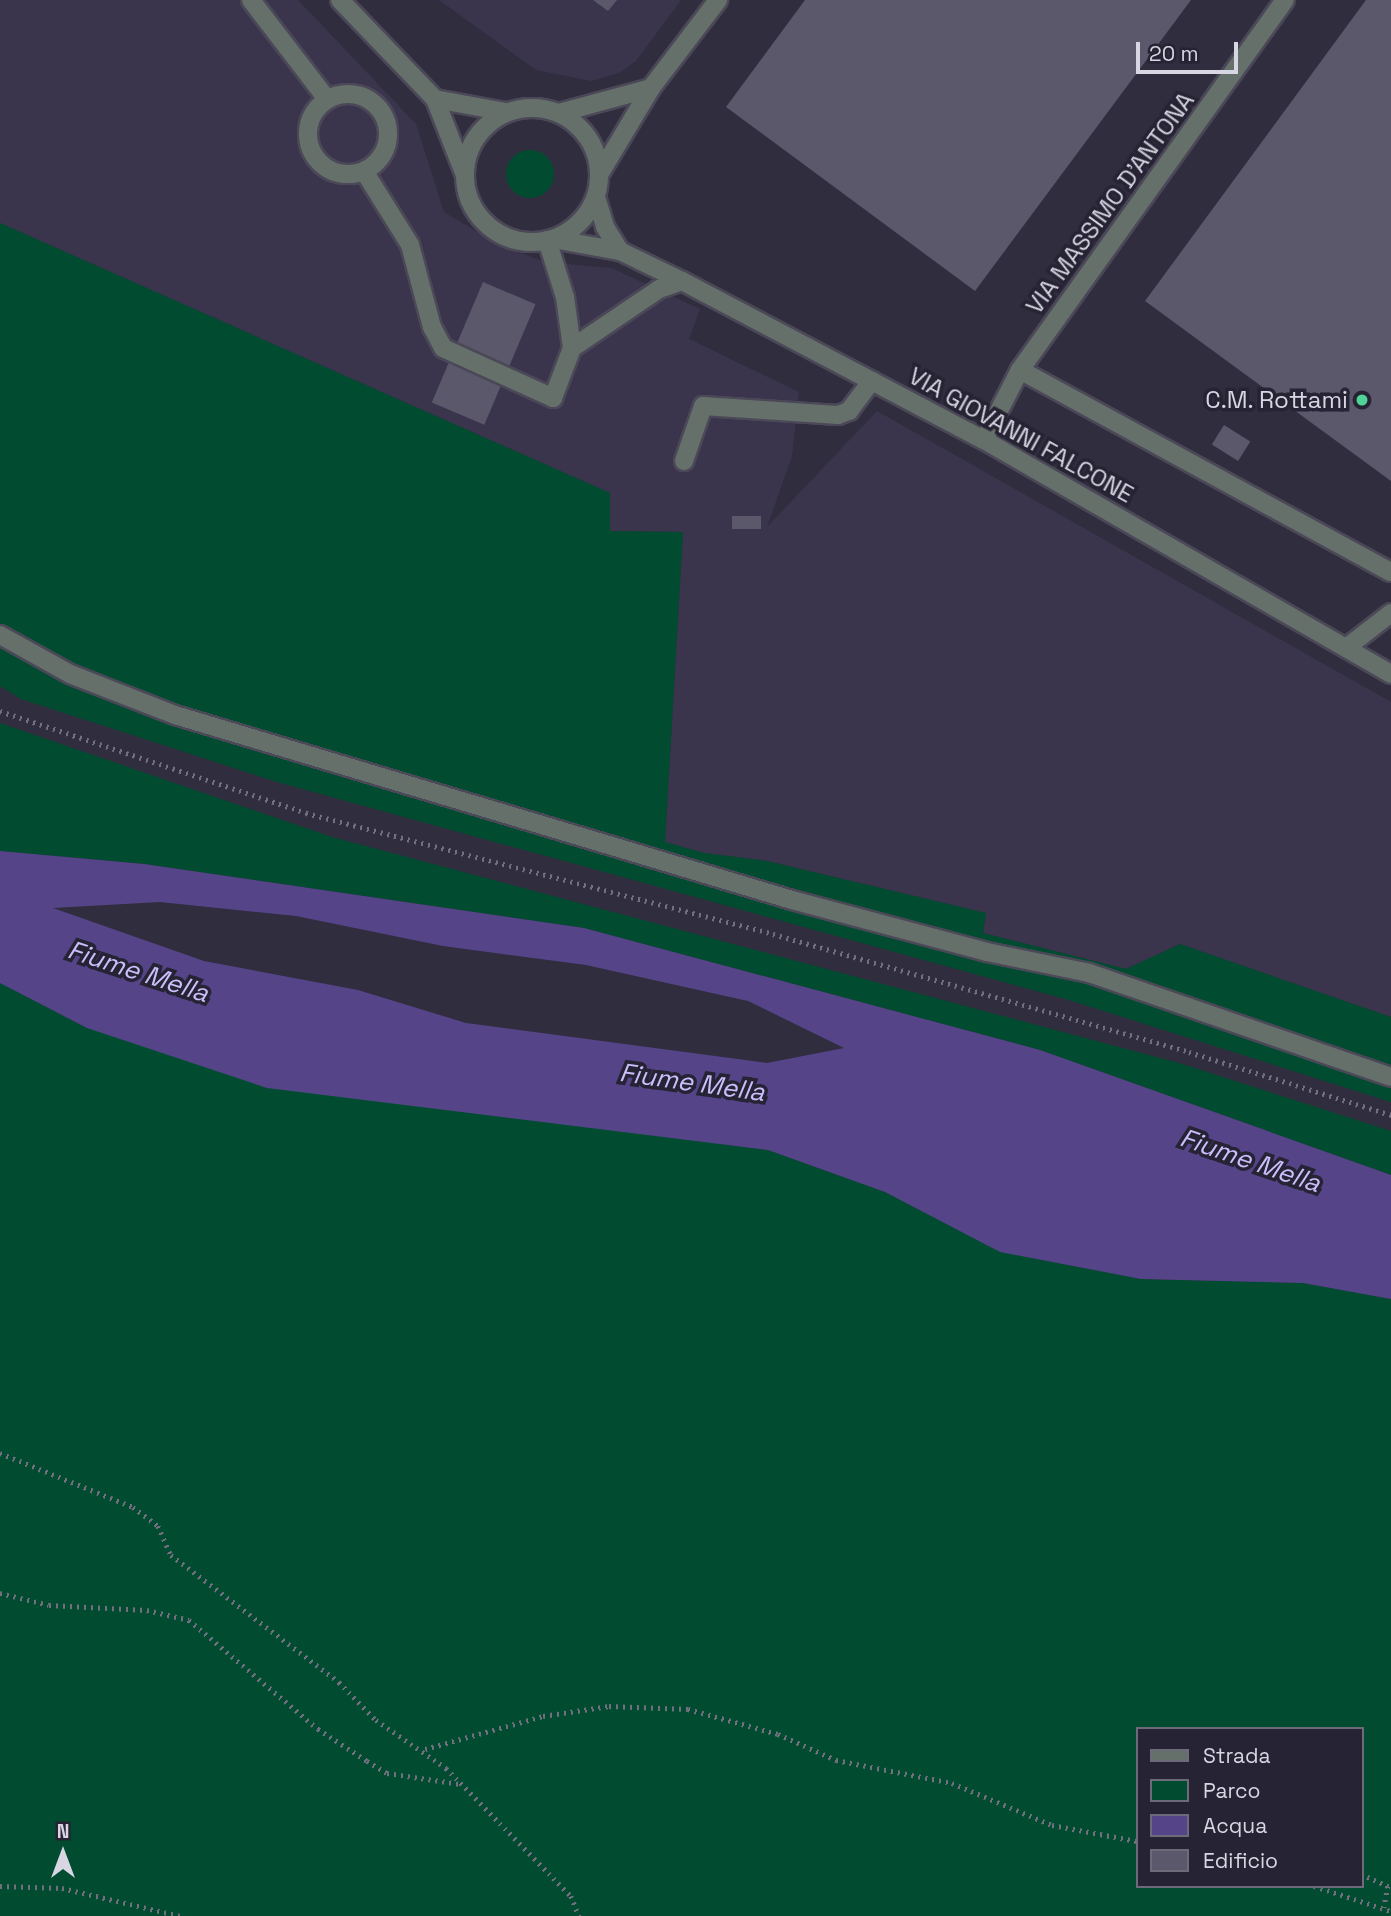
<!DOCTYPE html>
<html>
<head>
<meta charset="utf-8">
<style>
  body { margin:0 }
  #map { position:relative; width:1391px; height:1916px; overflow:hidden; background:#302d3e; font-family:"Space Grotesk",sans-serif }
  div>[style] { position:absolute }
  .built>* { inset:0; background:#3a354d }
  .green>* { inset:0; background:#014c30 }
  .round { border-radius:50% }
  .water>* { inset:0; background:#564489 }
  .building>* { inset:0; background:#5b586b; transform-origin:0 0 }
  .path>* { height:4.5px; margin-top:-2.25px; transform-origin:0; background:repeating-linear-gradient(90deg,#72707f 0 2px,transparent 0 7px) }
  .roads { filter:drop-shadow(2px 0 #4b4858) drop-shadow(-2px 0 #4b4858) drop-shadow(0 2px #4b4858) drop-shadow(0 -2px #4b4858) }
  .minor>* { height:18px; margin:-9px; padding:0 9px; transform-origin:9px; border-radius:9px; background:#66706a }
  .minor>.ring { margin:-9px; padding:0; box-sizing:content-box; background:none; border:18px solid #66706a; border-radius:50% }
  .dots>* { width:19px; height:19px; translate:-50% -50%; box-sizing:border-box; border:4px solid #262334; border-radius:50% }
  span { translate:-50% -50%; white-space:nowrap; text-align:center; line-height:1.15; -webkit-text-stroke:7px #262334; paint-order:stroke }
  .street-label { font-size:24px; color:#d8d6e2 }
  .poi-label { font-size:24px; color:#d8d6e2 }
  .right { translate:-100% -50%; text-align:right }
  .water-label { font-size:26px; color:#cabefb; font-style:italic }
  .legend { position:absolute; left:1136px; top:1727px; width:228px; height:161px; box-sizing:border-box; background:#262334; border:2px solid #6d6b7a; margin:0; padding:9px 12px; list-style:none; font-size:21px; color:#d8d6e2 }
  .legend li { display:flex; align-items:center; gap:14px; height:35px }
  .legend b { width:35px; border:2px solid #6d6b7a }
  .north { position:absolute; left:28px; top:1818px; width:70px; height:70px; -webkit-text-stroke:5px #262334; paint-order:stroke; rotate:0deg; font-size:19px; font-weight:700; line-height:28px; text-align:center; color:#d8d6e2 }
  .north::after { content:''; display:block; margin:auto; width:24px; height:32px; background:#d8d6e2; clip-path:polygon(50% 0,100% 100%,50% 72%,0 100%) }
  .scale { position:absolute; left:1136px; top:42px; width:102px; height:32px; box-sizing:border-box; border:4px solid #d8d6e2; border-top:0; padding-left:9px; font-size:21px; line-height:24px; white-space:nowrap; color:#d8d6e2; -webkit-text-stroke:5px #262334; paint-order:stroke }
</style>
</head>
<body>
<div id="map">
  <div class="built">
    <i style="clip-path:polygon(0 0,298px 0,416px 124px,444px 212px,499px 245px,545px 262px,611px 268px,700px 309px,689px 339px,799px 392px,792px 456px,767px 527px,877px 411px,1391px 702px,1391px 1017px,1180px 944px,1126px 969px,983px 933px,986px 913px,767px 861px,704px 853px,665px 842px,683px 532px,610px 531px,610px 493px,0 223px)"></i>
    <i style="clip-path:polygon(439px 0,681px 0,636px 61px,619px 73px,591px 81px,536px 70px)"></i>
  </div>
  <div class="green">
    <i class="round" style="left:506px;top:150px;width:48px;height:48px"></i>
    <i style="clip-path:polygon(0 223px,610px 493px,610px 531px,683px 532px,665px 842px,704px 853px,767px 861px,986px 913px,983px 933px,1126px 969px,1180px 944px,1391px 1017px,1391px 1102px,1069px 1000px,277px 782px,21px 699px,0 686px)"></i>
    <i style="clip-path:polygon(0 723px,332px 837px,1179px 1063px,1391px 1131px,1391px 1175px,1040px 1050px,584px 928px,144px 864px,0 851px)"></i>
    <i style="clip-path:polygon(evenodd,0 983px,87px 1028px,617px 1130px,768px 1150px,885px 1192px,1001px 1252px,1141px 1279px,1303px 1283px,1391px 1299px,1391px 1916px,0 1916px,0 983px,1137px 1729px,1361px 1729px,1361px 1886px,1137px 1886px,1137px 1729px)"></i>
  </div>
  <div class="water">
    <i style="clip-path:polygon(evenodd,0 851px,144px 864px,584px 928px,1040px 1050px,1391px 1175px,1391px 1299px,1303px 1283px,1141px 1279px,1000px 1252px,885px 1192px,768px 1150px,267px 1088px,87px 1028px,0 983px,0 851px,160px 902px,296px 916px,443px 946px,586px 965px,748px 1001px,844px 1048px,767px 1063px,466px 1023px,358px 990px,204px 961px,53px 908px,160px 902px)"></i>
  </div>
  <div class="building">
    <i style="clip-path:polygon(593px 0,617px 0,608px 11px)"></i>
    <i style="clip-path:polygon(805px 0,1191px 0,975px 291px,726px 107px)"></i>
    <i style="clip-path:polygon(1366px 0,1391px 0,1391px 481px,1145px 301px)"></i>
    <i style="left:483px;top:282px;width:57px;height:131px;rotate:23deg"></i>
    <i style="left:1224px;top:425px;width:31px;height:23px;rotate:32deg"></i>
    <i style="left:732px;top:516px;width:29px;height:13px"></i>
  </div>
  <div class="path">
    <i style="left:0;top:711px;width:323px;rotate:18.4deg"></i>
    <i style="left:306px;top:813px;width:482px;rotate:14.5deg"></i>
    <i style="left:773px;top:934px;width:432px;rotate:15.8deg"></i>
    <i style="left:1189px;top:1052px;width:212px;rotate:17.3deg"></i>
    <i style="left:0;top:1453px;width:144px;rotate:22.1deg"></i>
    <i style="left:133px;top:1507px;width:31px;rotate:37deg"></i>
    <i style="left:158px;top:1526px;width:32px;rotate:66deg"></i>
    <i style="left:171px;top:1555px;width:211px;rotate:37.1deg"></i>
    <i style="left:339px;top:1682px;width:53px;rotate:45.8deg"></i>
    <i style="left:376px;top:1720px;width:85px;rotate:34.4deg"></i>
    <i style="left:446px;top:1768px;width:179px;rotate:45.7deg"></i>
    <i style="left:571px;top:1896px;width:22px;rotate:68deg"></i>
    <i style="left:0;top:1593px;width:50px;rotate:13.8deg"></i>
    <i style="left:49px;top:1605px;width:98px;rotate:2.9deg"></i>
    <i style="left:147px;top:1610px;width:43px;rotate:13.4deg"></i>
    <i style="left:189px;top:1620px;width:169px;rotate:40.2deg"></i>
    <i style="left:318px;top:1729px;width:59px;rotate:33.1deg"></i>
    <i style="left:367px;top:1761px;width:23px;rotate:31deg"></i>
    <i style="left:387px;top:1773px;width:74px;rotate:8.6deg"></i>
    <i style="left:425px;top:1749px;width:123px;rotate:-15.6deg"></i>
    <i style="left:543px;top:1716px;width:67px;rotate:-8.6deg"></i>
    <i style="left:609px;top:1706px;width:79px;rotate:2.2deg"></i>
    <i style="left:688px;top:1709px;width:93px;rotate:15.5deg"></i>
    <i style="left:778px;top:1734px;width:64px;rotate:24.1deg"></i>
    <i style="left:836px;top:1760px;width:118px;rotate:11.2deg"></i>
    <i style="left:952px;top:1783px;width:108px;rotate:22.8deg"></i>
    <i style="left:1052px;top:1825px;width:86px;rotate:10.7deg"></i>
    <i style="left:1361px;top:1874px;width:30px;rotate:24deg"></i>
    <i style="left:1388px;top:1886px;width:22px;rotate:100deg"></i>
    <i style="left:0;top:1886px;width:62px;rotate:1.8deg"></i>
    <i style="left:62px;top:1888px;width:121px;rotate:13.3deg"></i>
    <i style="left:1314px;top:1886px;width:81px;rotate:18deg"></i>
  </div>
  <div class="roads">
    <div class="minor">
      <i style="left:251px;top:0;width:125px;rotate:52.5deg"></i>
      <i style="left:340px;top:0;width:137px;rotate:46.2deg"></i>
      <i style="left:435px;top:99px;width:79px;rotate:68.6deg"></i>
      <i class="ring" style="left:308px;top:94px;width:62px;height:62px"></i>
      <i style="left:435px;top:99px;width:72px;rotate:10.4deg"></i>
      <i class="ring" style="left:465px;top:108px;width:116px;height:116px"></i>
      <i style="left:559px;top:113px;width:95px;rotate:-15.2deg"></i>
      <i style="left:364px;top:171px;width:87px;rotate:58.1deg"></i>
      <i style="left:410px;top:245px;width:85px;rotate:75deg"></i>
      <i style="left:432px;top:327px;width:24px;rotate:62deg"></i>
      <i style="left:443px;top:348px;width:121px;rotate:24.4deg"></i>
      <i style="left:553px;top:398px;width:53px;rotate:-69.2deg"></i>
      <i style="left:572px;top:348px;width:105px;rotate:-34.1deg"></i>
      <i style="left:659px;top:289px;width:24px;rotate:-19deg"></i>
      <i style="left:599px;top:175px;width:101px;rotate:-59.1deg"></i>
      <i style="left:651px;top:88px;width:111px;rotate:-52.7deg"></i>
      <i style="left:596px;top:197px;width:31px;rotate:73deg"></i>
      <i style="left:605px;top:227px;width:28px;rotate:58deg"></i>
      <i style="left:553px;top:239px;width:68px;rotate:10.2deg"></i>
      <i style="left:620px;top:251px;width:69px;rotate:25.8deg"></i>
      <i style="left:682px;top:281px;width:341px;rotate:27.8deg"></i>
      <i style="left:984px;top:440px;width:469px;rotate:29.9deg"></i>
      <i style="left:547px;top:240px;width:60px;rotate:72.5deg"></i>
      <i style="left:565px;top:297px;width:51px;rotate:82.2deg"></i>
      <i style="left:1020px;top:370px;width:422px;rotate:28.6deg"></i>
      <i style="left:984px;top:440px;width:79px;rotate:-62.8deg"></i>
      <i style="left:1020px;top:370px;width:455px;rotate:-54.4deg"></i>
      <i style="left:684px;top:461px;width:58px;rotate:-70.9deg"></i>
      <i style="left:703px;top:406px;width:135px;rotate:3.8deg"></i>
      <i style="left:838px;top:415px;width:12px;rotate:-20deg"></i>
      <i style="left:849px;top:411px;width:38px;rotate:-53deg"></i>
      <i style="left:0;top:635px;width:80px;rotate:29.1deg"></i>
      <i style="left:70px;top:674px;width:113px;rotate:21.3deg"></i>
      <i style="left:175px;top:715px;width:644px;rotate:16.69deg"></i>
      <i style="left:792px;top:900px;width:202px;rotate:14.9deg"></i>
      <i style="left:987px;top:952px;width:104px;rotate:11.6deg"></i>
      <i style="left:1089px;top:973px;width:319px;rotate:19deg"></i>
      <i style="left:1346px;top:648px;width:57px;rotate:-37.9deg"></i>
    </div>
  </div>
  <div class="dots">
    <i style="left:1362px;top:400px;background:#50d398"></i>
  </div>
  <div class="street-label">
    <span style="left:1110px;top:203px;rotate:-54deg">VIA MASSIMO D'ANTONA</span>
    <span style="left:1021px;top:435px;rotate:29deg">VIA GIOVANNI FALCONE</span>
  </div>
  <div class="poi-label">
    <span class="right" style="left:1348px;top:400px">C.M. Rottami</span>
  </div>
  <div class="water-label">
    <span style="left:138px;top:972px;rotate:18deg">Fiume Mella</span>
    <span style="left:692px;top:1083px;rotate:8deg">Fiume Mella</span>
    <span style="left:1250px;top:1161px;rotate:19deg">Fiume Mella</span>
  </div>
  <ul class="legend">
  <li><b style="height:9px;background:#66706a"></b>Strada</li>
  <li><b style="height:19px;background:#014c30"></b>Parco</li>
  <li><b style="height:19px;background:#564489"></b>Acqua</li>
  <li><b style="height:19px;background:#5b586b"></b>Edificio</li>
  </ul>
  <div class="north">N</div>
  <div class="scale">20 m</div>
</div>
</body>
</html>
